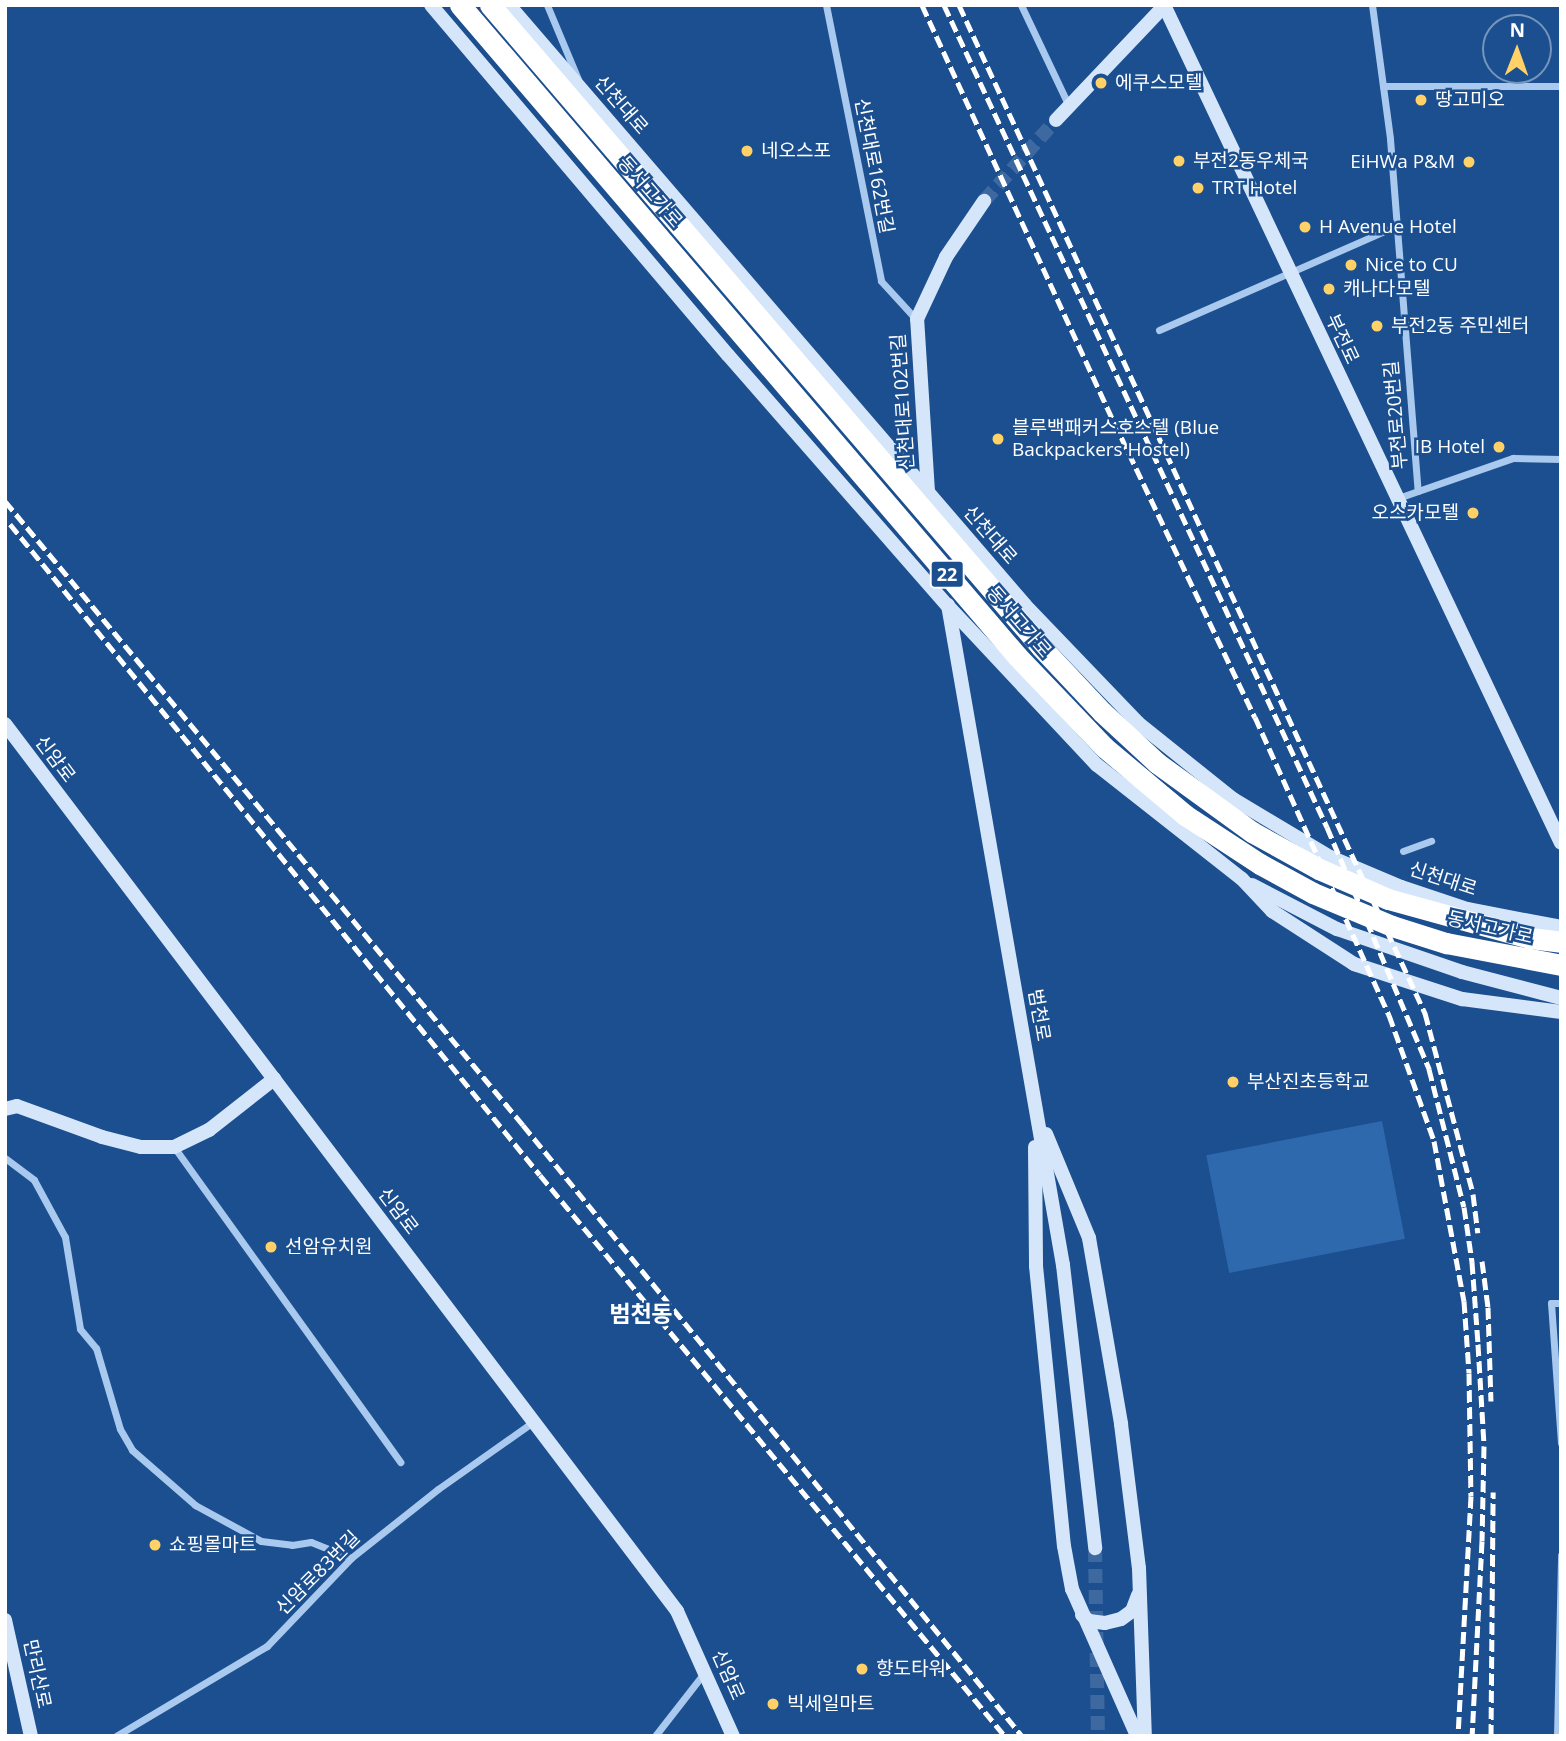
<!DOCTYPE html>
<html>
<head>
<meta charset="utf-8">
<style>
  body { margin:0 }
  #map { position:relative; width:1566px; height:1741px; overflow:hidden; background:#1b4f8f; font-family:"Open Sans","Noto Sans KR",sans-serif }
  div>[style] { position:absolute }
  .green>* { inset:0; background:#2e69ad; transform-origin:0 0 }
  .secondary-tunnel>* { height:14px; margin-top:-7px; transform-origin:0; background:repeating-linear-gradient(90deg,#3d69a0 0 14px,transparent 0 21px) }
  .street>* { height:7px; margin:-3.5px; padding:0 3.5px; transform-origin:3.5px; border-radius:3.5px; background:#a9c9ee }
  .secondary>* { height:14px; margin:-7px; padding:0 7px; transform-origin:7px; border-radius:7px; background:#d6e6fa }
  .rail>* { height:5px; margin-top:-2.5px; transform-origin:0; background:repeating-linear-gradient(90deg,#fff 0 12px,transparent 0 17px) }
  .highway-bridge>* { height:21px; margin:-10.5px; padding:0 10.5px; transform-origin:10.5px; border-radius:10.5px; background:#fff }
  .dots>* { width:19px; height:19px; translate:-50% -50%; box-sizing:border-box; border:4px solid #1b4f8f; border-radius:50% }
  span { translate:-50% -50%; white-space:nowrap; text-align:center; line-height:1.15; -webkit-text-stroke:5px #1b4f8f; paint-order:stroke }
  .shield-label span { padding:2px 5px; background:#1b4f8f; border:2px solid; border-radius:5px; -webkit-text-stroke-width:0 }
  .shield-label { font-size:18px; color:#fff; font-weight:700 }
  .poi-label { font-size:19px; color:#fff }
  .left { translate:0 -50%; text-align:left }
  .right { translate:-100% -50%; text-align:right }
  .street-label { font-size:19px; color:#fff }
  .quarter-label { font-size:23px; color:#fff; font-weight:700 }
  .frame { position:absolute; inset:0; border:7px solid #fff; pointer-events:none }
  .north { position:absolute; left:1482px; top:14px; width:70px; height:70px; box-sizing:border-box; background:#1b4f8f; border:2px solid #7695bc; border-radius:50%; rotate:1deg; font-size:19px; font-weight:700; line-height:28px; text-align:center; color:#fff }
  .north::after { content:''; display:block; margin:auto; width:24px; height:32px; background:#ffd166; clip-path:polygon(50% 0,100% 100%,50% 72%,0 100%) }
</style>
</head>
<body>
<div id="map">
  <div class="green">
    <i style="left:1382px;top:1121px;width:120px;height:179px;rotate:79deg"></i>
  </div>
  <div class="secondary-tunnel">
    <i style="left:984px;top:201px;width:108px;rotate:-48.4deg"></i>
    <i style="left:1095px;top:1548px;width:188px;rotate:89.1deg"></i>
  </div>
  <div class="street">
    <i style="left:547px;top:5px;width:80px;rotate:67.3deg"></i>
    <i style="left:826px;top:5px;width:281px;rotate:78.7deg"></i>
    <i style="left:881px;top:281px;width:52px;rotate:47.4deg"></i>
    <i style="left:1021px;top:5px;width:112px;rotate:64.6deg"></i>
    <i style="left:1372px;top:5px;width:135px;rotate:82.3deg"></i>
    <i style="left:1390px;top:139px;width:353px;rotate:85.5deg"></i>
    <i style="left:1383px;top:86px;width:178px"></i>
    <i style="left:1159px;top:330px;width:259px;rotate:-23.7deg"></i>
    <i style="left:1398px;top:498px;width:122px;rotate:-19.2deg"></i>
    <i style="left:1513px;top:458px;width:48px;rotate:1.2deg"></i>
    <i style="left:1403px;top:851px;width:30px;rotate:-20deg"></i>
    <i style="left:174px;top:1147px;width:388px;rotate:54.3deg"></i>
    <i style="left:5px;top:1158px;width:36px;rotate:37deg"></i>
    <i style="left:34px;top:1180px;width:65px;rotate:61.5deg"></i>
    <i style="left:65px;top:1237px;width:93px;rotate:80.7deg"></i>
    <i style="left:80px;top:1329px;width:25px;rotate:50deg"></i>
    <i style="left:96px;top:1348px;width:84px;rotate:73.5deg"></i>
    <i style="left:120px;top:1429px;width:24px;rotate:60deg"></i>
    <i style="left:132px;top:1450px;width:84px;rotate:41.1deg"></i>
    <i style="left:195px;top:1505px;width:75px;rotate:28.6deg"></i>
    <i style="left:261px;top:1541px;width:31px;rotate:7deg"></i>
    <i style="left:292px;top:1545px;width:19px;rotate:-9deg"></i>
    <i style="left:311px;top:1542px;width:43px;rotate:21.8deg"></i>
    <i style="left:1561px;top:1303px;width:10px;rotate:180deg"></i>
    <i style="left:1551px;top:1303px;width:140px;rotate:85.9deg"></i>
    <i style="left:116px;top:1736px;width:176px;rotate:-30.8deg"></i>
    <i style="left:267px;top:1646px;width:122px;rotate:-46.3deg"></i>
    <i style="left:351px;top:1558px;width:111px;rotate:-38.4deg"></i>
    <i style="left:438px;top:1489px;width:116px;rotate:-35.2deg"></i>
    <i style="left:655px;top:1736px;width:80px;rotate:-52.1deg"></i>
    <i style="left:1557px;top:1736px;width:181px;rotate:-88.7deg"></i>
  </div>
  <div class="secondary">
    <i style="left:431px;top:5px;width:459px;rotate:49.7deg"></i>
    <i style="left:728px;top:355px;width:334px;rotate:48.8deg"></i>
    <i style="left:948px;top:606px;width:218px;rotate:46.9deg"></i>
    <i style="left:1097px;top:765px;width:184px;rotate:38.2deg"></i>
    <i style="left:1242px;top:879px;width:44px;rotate:46.8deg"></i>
    <i style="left:1272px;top:911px;width:98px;rotate:32.9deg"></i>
    <i style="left:1354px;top:964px;width:114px;rotate:18deg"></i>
    <i style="left:1462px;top:999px;width:100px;rotate:7.5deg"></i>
    <i style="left:509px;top:5px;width:791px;rotate:49.3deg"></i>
    <i style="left:1025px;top:605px;width:163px;rotate:46.2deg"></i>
    <i style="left:1138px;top:723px;width:122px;rotate:38.7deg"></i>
    <i style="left:1233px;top:799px;width:113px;rotate:30.9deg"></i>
    <i style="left:1330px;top:857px;width:77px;rotate:22.9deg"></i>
    <i style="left:1401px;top:887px;width:70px;rotate:18.4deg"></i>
    <i style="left:1467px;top:909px;width:96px;rotate:10.8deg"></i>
    <i style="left:1164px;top:5px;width:927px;rotate:64.65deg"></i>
    <i style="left:1056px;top:120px;width:157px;rotate:-46.5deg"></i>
    <i style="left:928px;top:492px;width:173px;rotate:-93.6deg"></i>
    <i style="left:917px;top:319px;width:68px;rotate:-64.9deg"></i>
    <i style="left:946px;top:257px;width:68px;rotate:-55.8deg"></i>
    <i style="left:948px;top:605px;width:670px;rotate:80.12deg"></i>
    <i style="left:1063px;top:1265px;width:285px;rotate:83.5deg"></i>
    <i style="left:5px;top:724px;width:1113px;rotate:52.85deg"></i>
    <i style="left:677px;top:1611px;width:137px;rotate:65.9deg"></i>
    <i style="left:1252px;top:885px;width:96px;rotate:27.4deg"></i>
    <i style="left:1337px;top:929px;width:132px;rotate:19deg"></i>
    <i style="left:1462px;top:972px;width:102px;rotate:14.7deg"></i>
    <i style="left:5px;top:1109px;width:12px;rotate:-14deg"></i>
    <i style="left:17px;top:1106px;width:90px;rotate:20deg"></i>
    <i style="left:102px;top:1137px;width:40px;rotate:14.4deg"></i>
    <i style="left:141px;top:1147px;width:33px"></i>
    <i style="left:174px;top:1147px;width:39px;rotate:-26deg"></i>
    <i style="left:209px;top:1130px;width:83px;rotate:-38.1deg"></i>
    <i style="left:1046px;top:1134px;width:113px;rotate:67.5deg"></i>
    <i style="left:1089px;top:1238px;width:189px;rotate:80.2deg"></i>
    <i style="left:1121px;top:1424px;width:145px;rotate:82.9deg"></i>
    <i style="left:1139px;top:1568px;width:168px;rotate:88deg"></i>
    <i style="left:1035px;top:1147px;width:119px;rotate:89.5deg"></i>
    <i style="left:1036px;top:1266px;width:281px;rotate:84.3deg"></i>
    <i style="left:1064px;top:1546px;width:44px;rotate:79.5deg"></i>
    <i style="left:1072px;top:1589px;width:161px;rotate:66.1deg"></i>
    <i style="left:1082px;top:1615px;width:9px;rotate:41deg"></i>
    <i style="left:1089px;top:1621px;width:16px;rotate:7deg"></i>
    <i style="left:1105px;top:1623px;width:16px;rotate:-14deg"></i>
    <i style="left:1121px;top:1619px;width:14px;rotate:-36deg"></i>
    <i style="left:1132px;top:1611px;width:17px;rotate:-69deg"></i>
    <i style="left:5px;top:1620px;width:119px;rotate:77.4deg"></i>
  </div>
  <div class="rail">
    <i style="left:922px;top:5px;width:459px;rotate:65.3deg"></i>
    <i style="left:1114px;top:422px;width:327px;rotate:64.5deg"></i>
    <i style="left:1255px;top:717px;width:327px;rotate:65.8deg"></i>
    <i style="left:1389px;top:1015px;width:134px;rotate:70.3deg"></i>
    <i style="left:1434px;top:1141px;width:163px;rotate:79.4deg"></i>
    <i style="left:1464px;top:1301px;width:72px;rotate:86deg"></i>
    <i style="left:1469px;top:1373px;width:123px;rotate:89.1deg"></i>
    <i style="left:1471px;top:1496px;width:240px;rotate:93.1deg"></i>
    <i style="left:944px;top:5px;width:907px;rotate:65.02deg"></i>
    <i style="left:1327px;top:827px;width:263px;rotate:67.1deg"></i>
    <i style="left:1429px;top:1069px;width:142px;rotate:75.8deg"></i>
    <i style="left:1464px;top:1207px;width:56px;rotate:81.7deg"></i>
    <i style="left:1472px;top:1262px;width:82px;rotate:85.8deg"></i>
    <i style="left:1478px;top:1344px;width:102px;rotate:86.6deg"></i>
    <i style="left:1484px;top:1446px;width:95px;rotate:91.2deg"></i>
    <i style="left:1482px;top:1541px;width:195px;rotate:92.9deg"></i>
    <i style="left:959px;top:5px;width:1111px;rotate:65.19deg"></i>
    <i style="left:1425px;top:1013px;width:187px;rotate:75.1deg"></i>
    <i style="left:1473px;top:1194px;width:39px;rotate:83deg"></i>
    <i style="left:5px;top:501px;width:811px;rotate:50.3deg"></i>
    <i style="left:523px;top:1125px;width:789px;rotate:50.76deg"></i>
    <i style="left:10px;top:524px;width:839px;rotate:50.85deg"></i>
    <i style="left:540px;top:1175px;width:729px;rotate:50.35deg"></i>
    <i style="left:1482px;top:1261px;width:46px;rotate:82.6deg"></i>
    <i style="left:1488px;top:1307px;width:94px;rotate:88.2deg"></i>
    <i style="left:1491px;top:1736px;width:244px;rotate:-89.5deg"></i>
  </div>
  <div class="highway-bridge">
    <i style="left:460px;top:5px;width:857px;rotate:49.45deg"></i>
    <i style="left:1017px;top:656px;width:126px;rotate:46.3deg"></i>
    <i style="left:1104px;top:747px;width:106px;rotate:40deg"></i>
    <i style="left:1185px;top:815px;width:90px;rotate:33.2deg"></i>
    <i style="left:1260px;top:864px;width:60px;rotate:28.7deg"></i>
    <i style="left:1313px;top:893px;width:86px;rotate:22.7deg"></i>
    <i style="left:1392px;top:926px;width:57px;rotate:17.5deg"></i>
    <i style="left:1446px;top:943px;width:117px;rotate:10.8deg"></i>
    <i style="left:490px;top:5px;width:846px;rotate:49.36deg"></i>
    <i style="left:1041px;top:647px;width:89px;rotate:46.8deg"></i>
    <i style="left:1102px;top:712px;width:75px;rotate:42.8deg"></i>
    <i style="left:1157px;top:763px;width:117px;rotate:36deg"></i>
    <i style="left:1252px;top:832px;width:77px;rotate:28.9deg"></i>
    <i style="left:1319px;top:869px;width:75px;rotate:23.5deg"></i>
    <i style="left:1388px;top:899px;width:147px;rotate:15.4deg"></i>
    <i style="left:1530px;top:938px;width:31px;rotate:7deg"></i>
  </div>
  <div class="dots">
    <i style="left:1101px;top:83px;background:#ffd166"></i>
    <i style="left:1421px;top:100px;background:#ffd166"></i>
    <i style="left:747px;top:151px;background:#ffd166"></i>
    <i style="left:1179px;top:161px;background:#ffd166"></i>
    <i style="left:1469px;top:162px;background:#ffd166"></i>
    <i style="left:1198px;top:188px;background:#ffd166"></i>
    <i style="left:1305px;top:227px;background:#ffd166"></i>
    <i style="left:1351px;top:265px;background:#ffd166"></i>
    <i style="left:1329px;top:289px;background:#ffd166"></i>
    <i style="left:1377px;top:326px;background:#ffd166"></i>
    <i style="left:998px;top:439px;background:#ffd166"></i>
    <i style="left:1499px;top:447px;background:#ffd166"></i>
    <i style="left:1473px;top:513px;background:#ffd166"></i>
    <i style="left:1233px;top:1082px;background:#ffd166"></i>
    <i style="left:271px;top:1247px;background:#ffd166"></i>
    <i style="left:155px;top:1545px;background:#ffd166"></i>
    <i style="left:862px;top:1669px;background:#ffd166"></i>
    <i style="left:773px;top:1704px;background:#ffd166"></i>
  </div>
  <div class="shield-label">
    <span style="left:947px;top:574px">22</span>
  </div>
  <div class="poi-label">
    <span class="left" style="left:1115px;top:83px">에쿠스모텔</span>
    <span class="left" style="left:1435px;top:100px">땅고미오</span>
    <span class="left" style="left:761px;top:151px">네오스포</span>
    <span class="left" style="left:1193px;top:161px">부전2동우체국</span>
    <span class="right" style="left:1455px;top:162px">EiHWa P&amp;M</span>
    <span class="left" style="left:1212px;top:188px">TRT Hotel</span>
    <span class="left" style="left:1319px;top:227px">H Avenue Hotel</span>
    <span class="left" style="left:1365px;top:265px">Nice to CU</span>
    <span class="left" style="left:1343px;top:289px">캐나다모텔</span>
    <span class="left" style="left:1391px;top:326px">부전2동 주민센터</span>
    <span class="left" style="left:1012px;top:439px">블루백패커스호스텔 (Blue<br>Backpackers Hostel)</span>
    <span class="right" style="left:1485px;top:447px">IB Hotel</span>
    <span class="right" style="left:1459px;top:513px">오스카모텔</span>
    <span class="left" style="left:1247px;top:1082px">부산진초등학교</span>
    <span class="left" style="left:285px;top:1247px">선암유치원</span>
    <span class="left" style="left:169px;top:1545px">쇼핑몰마트</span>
    <span class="left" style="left:876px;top:1669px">향도타워</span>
    <span class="left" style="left:787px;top:1704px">빅세일마트</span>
  </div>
  <div class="street-label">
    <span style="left:621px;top:105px;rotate:49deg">신천대로</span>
    <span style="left:874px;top:166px;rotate:79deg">신천대로162번길</span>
    <span style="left:650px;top:192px;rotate:49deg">동서고가로</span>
    <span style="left:1342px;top:339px;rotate:65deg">부전로</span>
    <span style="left:903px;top:402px;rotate:-94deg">신천대로102번길</span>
    <span style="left:1396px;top:415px;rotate:-95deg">부전로20번길</span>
    <span style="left:990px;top:535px;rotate:49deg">신천대로</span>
    <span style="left:1019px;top:622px;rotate:49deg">동서고가로</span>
    <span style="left:55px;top:759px;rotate:53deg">신암로</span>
    <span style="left:1443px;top:879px;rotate:18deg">신천대로</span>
    <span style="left:1490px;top:928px;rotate:13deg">동서고가로</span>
    <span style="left:1039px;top:1015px;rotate:80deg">범천로</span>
    <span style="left:398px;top:1211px;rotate:53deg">신암로</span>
    <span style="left:318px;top:1573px;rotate:-45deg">신암로83번길</span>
    <span style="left:37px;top:1674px;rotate:78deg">만리산로</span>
    <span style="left:728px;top:1675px;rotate:66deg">신암로</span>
  </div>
  <div class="quarter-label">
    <span style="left:641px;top:1313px">범천동</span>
  </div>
  <div class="frame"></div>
  <div class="north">N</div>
</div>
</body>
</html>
